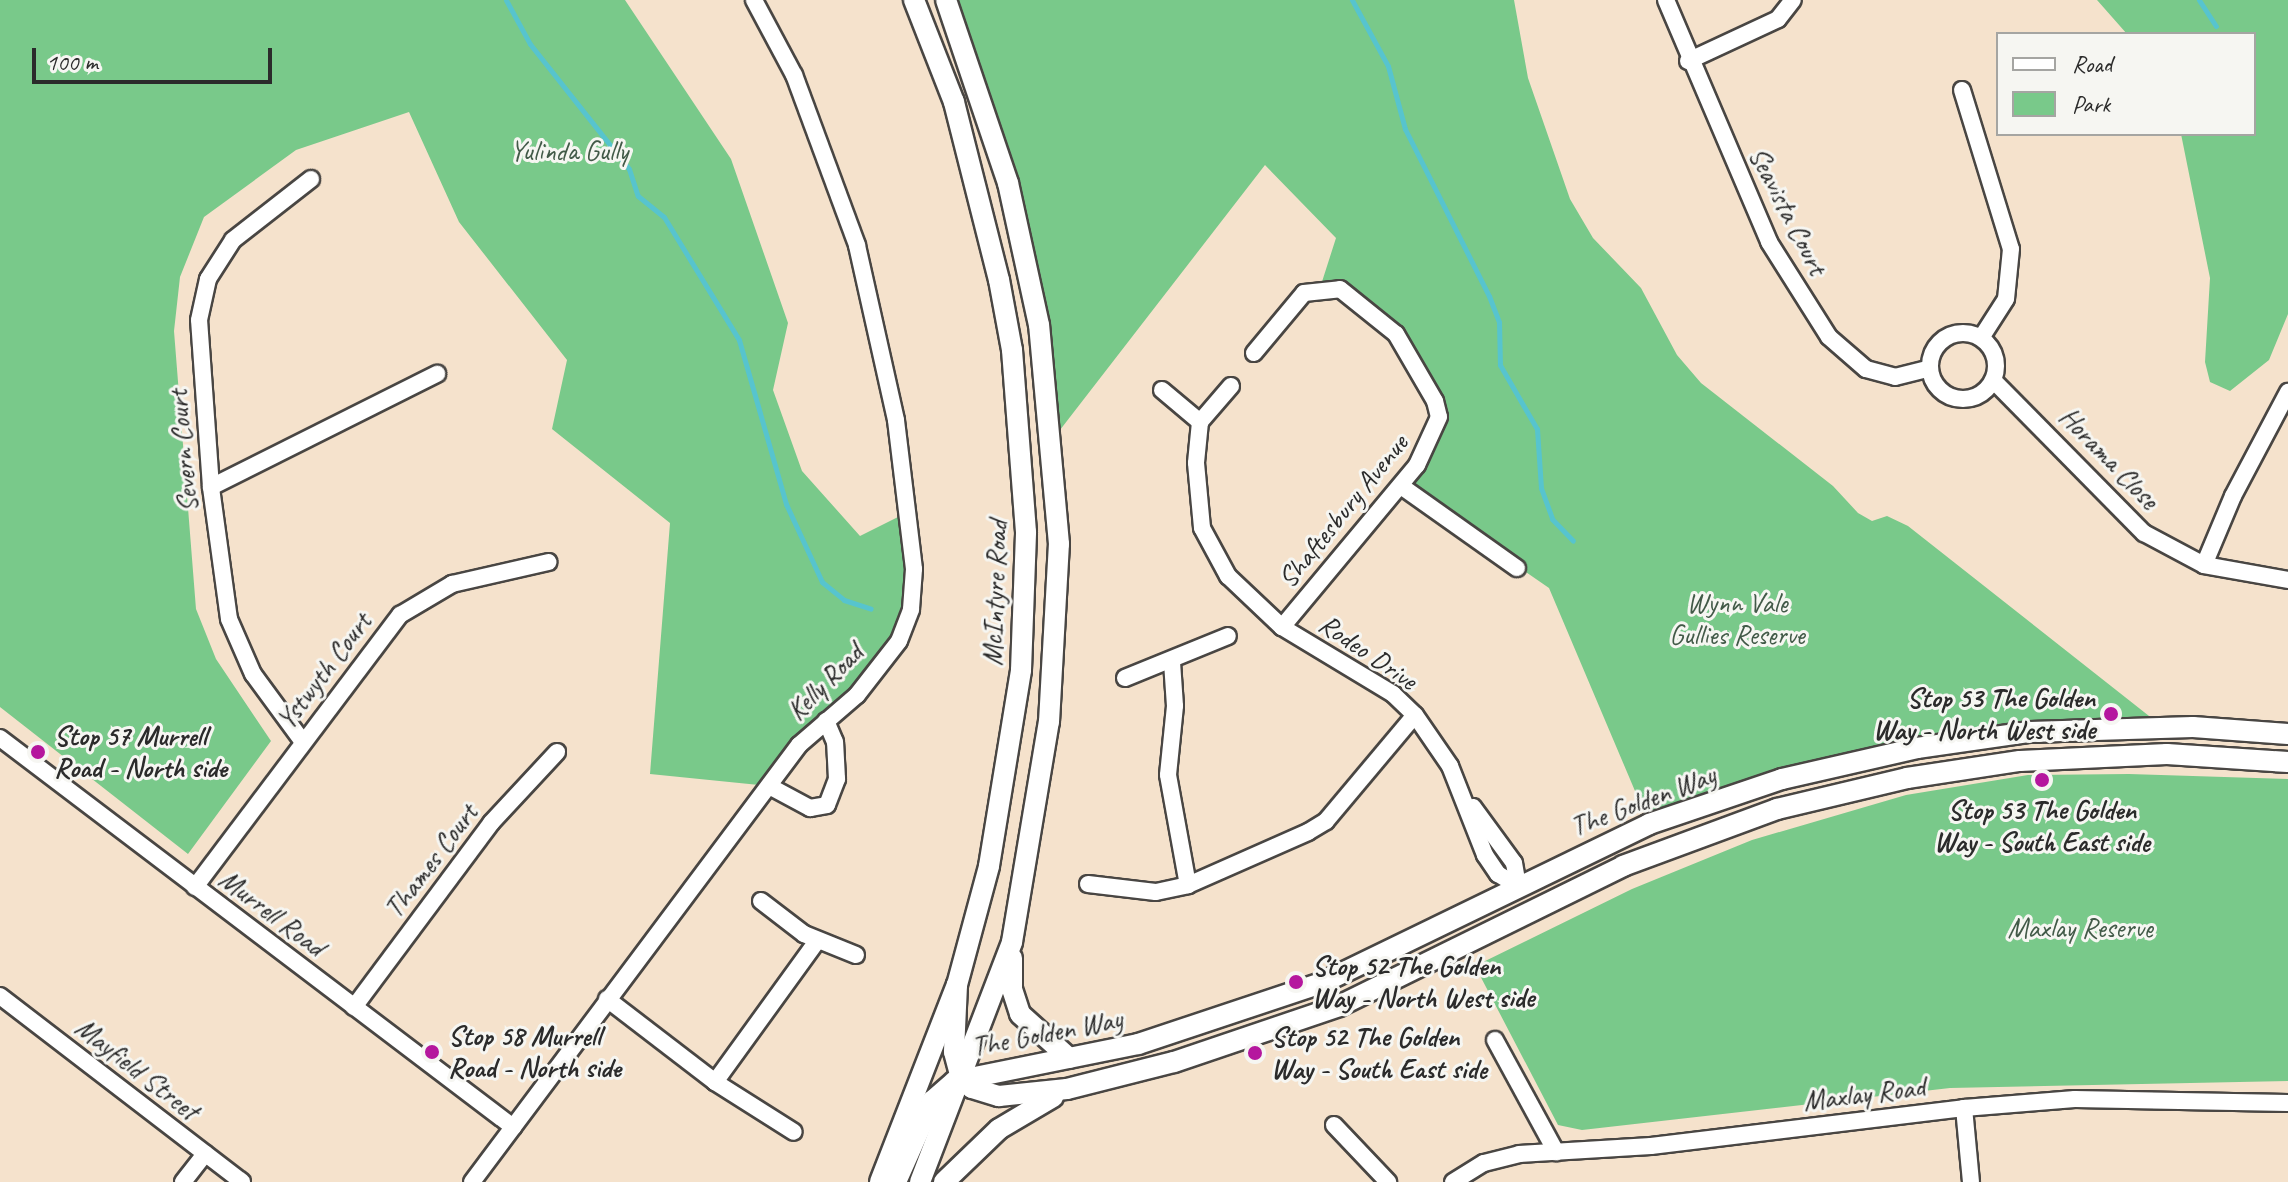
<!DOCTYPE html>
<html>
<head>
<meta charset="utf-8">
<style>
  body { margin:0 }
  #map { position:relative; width:2288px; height:1182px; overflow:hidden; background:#f5e2cc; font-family:Caveat,sans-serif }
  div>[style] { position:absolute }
  .green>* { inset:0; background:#79c98a }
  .stream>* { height:5px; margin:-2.5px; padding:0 2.5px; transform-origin:2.5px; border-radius:2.5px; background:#57c4ce }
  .roads { filter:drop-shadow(2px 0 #494643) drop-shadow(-2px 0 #494643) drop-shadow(0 2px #494643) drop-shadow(0 -2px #494643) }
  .minor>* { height:16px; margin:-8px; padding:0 8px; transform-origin:8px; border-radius:8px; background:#fff }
  .minor>.ring { margin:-8px; padding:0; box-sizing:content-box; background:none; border:16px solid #fff; border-radius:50% }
  .major>* { height:20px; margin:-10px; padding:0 10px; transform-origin:10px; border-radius:10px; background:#fff }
  .dots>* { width:22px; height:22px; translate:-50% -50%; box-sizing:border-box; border:4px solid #f6f6f2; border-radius:50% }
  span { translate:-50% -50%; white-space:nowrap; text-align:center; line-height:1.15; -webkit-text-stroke:6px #f6f6f2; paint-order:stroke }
  .park-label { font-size:28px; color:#425a48 }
  .street-label { font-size:28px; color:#2b2b2b }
  .poi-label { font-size:28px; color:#2b2b2b; font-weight:700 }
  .right { translate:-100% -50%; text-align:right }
  .left { translate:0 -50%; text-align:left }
  .legend { position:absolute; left:1996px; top:32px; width:260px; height:104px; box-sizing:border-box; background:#f6f6f2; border:2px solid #a5a5a2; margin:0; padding:10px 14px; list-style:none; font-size:24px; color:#2b2b2b }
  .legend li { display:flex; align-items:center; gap:16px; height:40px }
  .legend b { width:40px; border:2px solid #a5a5a2 }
  .scale { position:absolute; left:32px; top:48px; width:240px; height:36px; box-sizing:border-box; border:4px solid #2b2b2b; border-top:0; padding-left:10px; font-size:24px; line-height:28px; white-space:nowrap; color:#2b2b2b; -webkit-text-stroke:6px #f6f6f2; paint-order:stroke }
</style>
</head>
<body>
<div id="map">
  <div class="green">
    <i style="clip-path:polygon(0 0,625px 0,731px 159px,788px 323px,773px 390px,802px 471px,860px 536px,908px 512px,915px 580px,899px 641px,769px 786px,650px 774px,670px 523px,552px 429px,567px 360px,459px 222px,409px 112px,296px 150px,204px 217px,180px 277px,174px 331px,196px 609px,216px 659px,271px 741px,188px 854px,0 707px)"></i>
    <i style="clip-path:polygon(946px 0,1514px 0,1528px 78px,1570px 199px,1593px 238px,1641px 288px,1677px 355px,1701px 383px,1833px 486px,1858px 513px,1872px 521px,1887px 516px,1908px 526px,2163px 727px,1917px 748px,1649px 824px,1549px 588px,1401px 486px,1417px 465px,1435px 401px,1367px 306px,1320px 288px,1336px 238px,1265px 165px,1053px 439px,1039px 325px)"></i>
    <i style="clip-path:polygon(2097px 0,2288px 0,2288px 314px,2269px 360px,2230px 391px,2210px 382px,2205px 362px,2210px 278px,2181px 134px,2254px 134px,2254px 34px,2127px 34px)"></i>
    <i style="clip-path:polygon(2129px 774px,2288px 779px,2288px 1081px,1950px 1088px,1582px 1130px,1558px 1125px,1475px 966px,1632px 889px,1752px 840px,1906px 795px,2028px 775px)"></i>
  </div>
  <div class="stream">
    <i style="left:506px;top:0;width:50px;rotate:61.4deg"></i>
    <i style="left:530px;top:44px;width:159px;rotate:51.6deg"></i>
    <i style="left:629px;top:169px;width:28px;rotate:72deg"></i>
    <i style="left:638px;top:196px;width:33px;rotate:39deg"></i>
    <i style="left:664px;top:217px;width:144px;rotate:58.6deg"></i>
    <i style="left:739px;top:340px;width:171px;rotate:74deg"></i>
    <i style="left:786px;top:504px;width:86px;rotate:65.2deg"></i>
    <i style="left:822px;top:582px;width:28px;rotate:39deg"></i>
    <i style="left:844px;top:600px;width:28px;rotate:18deg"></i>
    <i style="left:1352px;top:0;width:75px;rotate:61.4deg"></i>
    <i style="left:1388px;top:66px;width:65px;rotate:74.9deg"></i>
    <i style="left:1405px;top:129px;width:187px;rotate:63.3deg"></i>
    <i style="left:1489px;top:296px;width:28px;rotate:69deg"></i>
    <i style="left:1499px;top:322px;width:43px;rotate:88.7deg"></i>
    <i style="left:1500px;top:365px;width:74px;rotate:60deg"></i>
    <i style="left:1537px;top:429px;width:59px;rotate:86.1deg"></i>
    <i style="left:1541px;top:488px;width:33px;rotate:70deg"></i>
    <i style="left:1552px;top:519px;width:30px;rotate:46deg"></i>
    <i style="left:2199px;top:0;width:31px;rotate:57deg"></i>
  </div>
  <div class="roads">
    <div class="minor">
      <i style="left:1666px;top:0;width:263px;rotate:66.9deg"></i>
      <i style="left:1769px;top:242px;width:112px;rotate:57.7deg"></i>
      <i style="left:1829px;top:337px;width:49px;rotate:40.9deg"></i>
      <i style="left:1866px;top:369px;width:30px;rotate:15deg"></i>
      <i style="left:1895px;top:377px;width:34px;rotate:-14deg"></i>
      <i style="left:1688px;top:61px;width:99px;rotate:-25deg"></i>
      <i style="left:1778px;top:19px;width:24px;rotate:-52deg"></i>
      <i style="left:1962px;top:90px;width:166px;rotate:72.9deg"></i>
      <i style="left:2011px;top:249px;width:50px;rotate:95.7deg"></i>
      <i style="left:2006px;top:299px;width:46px;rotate:122.7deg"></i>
      <i class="ring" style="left:1930px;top:333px;width:50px;height:50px"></i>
      <i style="left:1254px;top:353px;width:78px;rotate:-50.2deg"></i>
      <i style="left:1304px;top:293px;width:36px;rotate:-6deg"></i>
      <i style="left:1340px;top:289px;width:72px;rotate:38.8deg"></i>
      <i style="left:1396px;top:334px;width:78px;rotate:59.8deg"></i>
      <i style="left:1435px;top:401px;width:16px;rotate:76deg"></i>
      <i style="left:1439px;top:417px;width:53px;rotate:114.6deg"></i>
      <i style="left:1417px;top:465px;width:211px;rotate:129.8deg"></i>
      <i style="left:1993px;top:380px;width:215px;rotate:45.4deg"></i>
      <i style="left:2144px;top:533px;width:68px;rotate:28.1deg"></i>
      <i style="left:2204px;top:565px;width:85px;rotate:10.1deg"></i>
      <i style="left:1231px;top:386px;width:48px;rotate:130.7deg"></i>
      <i style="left:1200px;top:422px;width:41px;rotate:95.6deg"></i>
      <i style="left:1196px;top:463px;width:65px;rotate:84.7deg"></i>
      <i style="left:1202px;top:528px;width:55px;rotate:61.6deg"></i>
      <i style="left:1228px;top:576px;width:74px;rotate:43.4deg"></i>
      <i style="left:1282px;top:627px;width:130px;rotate:31.1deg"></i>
      <i style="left:1393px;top:694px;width:30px;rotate:44deg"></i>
      <i style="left:1415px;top:715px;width:62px;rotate:55.5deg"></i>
      <i style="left:1450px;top:766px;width:96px;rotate:68.5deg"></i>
      <i style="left:1485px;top:855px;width:23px;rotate:56deg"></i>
      <i style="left:1498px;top:874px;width:23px;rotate:31deg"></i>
      <i style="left:1162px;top:390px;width:50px;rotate:40.1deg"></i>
      <i style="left:1401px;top:486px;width:142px;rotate:35.3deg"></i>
      <i style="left:211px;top:487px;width:253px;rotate:-26.6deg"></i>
      <i style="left:2204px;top:565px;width:75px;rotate:-67.2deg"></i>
      <i style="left:2233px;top:496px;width:118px;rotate:-62.1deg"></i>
      <i style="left:1172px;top:662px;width:44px;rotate:86.1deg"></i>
      <i style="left:1175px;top:706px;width:69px;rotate:95.8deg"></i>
      <i style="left:1168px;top:775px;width:112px;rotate:79.7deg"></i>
      <i style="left:1125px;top:678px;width:111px;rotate:-22.2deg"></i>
      <i style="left:0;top:738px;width:644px;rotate:37.17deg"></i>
      <i style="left:303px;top:742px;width:84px;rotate:-126.3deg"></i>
      <i style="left:253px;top:674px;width:60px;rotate:-113.6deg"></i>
      <i style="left:229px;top:619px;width:133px;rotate:-97.8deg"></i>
      <i style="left:211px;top:487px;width:167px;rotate:-94.1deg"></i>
      <i style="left:199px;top:320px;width:42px;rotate:-77.6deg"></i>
      <i style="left:208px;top:279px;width:46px;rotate:-57.3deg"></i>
      <i style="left:233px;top:240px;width:99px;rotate:-38deg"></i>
      <i style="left:769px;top:786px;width:47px;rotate:28.2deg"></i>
      <i style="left:810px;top:808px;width:17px;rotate:-10deg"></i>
      <i style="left:827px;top:805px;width:28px;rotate:-69deg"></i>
      <i style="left:837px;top:779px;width:37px;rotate:-93deg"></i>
      <i style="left:835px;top:742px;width:23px;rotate:-113deg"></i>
      <i style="left:1473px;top:807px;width:69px;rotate:53.8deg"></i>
      <i style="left:1514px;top:863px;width:23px;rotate:80deg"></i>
      <i style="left:1088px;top:884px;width:68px;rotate:6.7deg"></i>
      <i style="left:1156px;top:892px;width:33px;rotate:-12deg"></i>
      <i style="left:1188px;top:885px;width:131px;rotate:-23.8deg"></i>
      <i style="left:1308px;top:832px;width:21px;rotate:-31deg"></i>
      <i style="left:1326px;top:821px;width:138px;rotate:-50deg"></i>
      <i style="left:195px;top:887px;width:341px;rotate:-53deg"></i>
      <i style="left:400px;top:615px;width:61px;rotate:-30.8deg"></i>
      <i style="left:452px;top:584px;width:99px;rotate:-12.8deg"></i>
      <i style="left:761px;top:901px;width:54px;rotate:37.5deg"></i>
      <i style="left:804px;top:934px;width:56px;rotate:22deg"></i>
      <i style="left:0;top:996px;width:305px;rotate:37.5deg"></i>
      <i style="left:607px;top:999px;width:136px;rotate:37.5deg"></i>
      <i style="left:715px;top:1082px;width:93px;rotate:32.3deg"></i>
      <i style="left:354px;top:1007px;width:229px;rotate:-53.3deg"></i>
      <i style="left:491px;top:823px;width:97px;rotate:-47.1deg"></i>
      <i style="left:1495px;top:1040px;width:128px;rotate:61.4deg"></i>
      <i style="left:715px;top:1082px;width:174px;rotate:-54.1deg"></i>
      <i style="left:1964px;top:1108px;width:74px;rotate:84.6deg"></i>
      <i style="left:1334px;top:1125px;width:79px;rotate:46.5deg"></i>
      <i style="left:183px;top:1182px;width:36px;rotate:-52deg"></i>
      <i style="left:472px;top:1182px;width:546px;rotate:-53.19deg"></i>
      <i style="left:799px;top:745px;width:77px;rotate:-40.8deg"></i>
      <i style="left:857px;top:695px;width:68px;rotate:-52.1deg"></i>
      <i style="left:899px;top:641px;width:34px;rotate:-69deg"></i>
      <i style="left:911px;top:609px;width:40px;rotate:-85.7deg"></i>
      <i style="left:914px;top:569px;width:150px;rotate:-96.9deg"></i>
      <i style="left:896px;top:420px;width:179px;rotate:-102.6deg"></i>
      <i style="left:857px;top:245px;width:181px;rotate:-110.3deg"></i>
      <i style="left:794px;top:75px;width:85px;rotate:-118.1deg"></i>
      <i style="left:1453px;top:1182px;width:36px;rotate:-32deg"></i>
      <i style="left:1484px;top:1163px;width:36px;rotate:-14deg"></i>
      <i style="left:1519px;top:1154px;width:132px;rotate:-3.5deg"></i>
      <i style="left:1651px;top:1146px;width:315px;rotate:-6.9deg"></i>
      <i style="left:1964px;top:1108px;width:111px;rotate:-4.6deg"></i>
      <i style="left:2075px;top:1099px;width:213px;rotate:1.1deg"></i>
    </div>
    <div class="major">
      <i style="left:1012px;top:958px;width:31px;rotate:90deg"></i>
      <i style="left:1012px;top:989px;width:26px;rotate:72deg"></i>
      <i style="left:1020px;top:1014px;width:66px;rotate:41.9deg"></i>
      <i style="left:957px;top:985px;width:67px;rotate:92.6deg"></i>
      <i style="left:954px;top:1052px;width:27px;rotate:75deg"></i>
      <i style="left:961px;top:1078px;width:15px;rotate:42deg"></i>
      <i style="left:972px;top:1088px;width:28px;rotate:17deg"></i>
      <i style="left:999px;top:1096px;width:68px;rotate:-5.9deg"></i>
      <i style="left:1067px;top:1089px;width:110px;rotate:-14.2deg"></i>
      <i style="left:1174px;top:1062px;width:174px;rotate:-18.7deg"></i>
      <i style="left:1339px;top:1006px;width:317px;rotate:-26.2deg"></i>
      <i style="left:1623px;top:866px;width:164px;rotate:-20.3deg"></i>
      <i style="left:1777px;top:809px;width:134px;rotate:-13.4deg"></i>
      <i style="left:1907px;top:778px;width:114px;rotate:-8.6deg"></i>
      <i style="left:2020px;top:761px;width:147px;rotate:-2.7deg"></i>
      <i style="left:2167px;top:754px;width:121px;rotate:3.8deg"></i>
      <i style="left:880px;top:1182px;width:212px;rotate:-68.7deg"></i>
      <i style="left:957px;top:985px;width:123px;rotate:-74.9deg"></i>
      <i style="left:989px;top:866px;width:199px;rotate:-80.7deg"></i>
      <i style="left:1021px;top:670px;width:138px;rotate:-87.9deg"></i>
      <i style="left:1026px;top:532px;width:183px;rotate:-94.4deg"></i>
      <i style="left:1012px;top:350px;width:71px;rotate:-100.5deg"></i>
      <i style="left:999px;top:280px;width:184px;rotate:-104.2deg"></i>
      <i style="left:954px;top:102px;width:110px;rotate:-111.4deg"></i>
      <i style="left:896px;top:1182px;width:89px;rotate:-66deg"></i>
      <i style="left:932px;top:1101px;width:30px;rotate:-41deg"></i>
      <i style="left:955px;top:1081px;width:187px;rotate:-11.4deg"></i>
      <i style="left:1138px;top:1044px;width:196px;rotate:-18.4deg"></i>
      <i style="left:1324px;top:982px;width:361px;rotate:-25.9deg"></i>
      <i style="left:1649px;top:824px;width:140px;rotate:-18.7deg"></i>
      <i style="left:1782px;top:779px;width:139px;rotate:-12.9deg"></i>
      <i style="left:1917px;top:748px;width:114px;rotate:-8.1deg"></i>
      <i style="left:2030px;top:732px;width:163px;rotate:-1.8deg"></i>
      <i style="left:2193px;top:727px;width:95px;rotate:4.2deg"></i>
      <i style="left:920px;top:1182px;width:257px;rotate:-69deg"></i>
      <i style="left:1012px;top:942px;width:223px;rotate:-80.5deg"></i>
      <i style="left:1049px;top:722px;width:178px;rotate:-86.8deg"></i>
      <i style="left:1059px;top:544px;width:220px;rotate:-95.2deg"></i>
      <i style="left:1039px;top:325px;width:145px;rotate:-102.3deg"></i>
      <i style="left:1008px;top:183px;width:193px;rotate:-108.7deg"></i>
      <i style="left:944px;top:1182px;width:76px;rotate:-43.9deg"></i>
      <i style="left:999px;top:1129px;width:63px;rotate:-30.7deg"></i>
    </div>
  </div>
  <div class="dots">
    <i style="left:2111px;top:714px;background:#b5179e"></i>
    <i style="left:38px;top:752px;background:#b5179e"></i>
    <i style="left:2042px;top:780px;background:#b5179e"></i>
    <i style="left:1296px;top:982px;background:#b5179e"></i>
    <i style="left:432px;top:1052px;background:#b5179e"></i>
    <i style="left:1255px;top:1053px;background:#b5179e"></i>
  </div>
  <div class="park-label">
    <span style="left:569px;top:151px">Yulinda Gully</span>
    <span style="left:1737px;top:619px">Wynn Vale<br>Gullies Reserve</span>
    <span style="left:2080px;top:928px">Maxlay Reserve</span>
  </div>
  <div class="street-label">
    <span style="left:1788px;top:211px;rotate:63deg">Seavista Court</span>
    <span style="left:183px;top:451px;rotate:-95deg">Severn Court</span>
    <span style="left:2109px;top:458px;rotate:46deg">Horama Close</span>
    <span style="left:1343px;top:511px;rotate:-51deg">Shaftesbury Avenue</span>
    <span style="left:995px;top:593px;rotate:-88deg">McIntyre Road</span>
    <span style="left:1368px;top:652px;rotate:34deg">Rodeo Drive</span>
    <span style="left:324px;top:671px;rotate:-53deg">Ystwyth Court</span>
    <span style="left:825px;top:682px;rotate:-45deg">Kelly Road</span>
    <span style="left:1643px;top:801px;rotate:-21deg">The Golden Way</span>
    <span style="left:431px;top:861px;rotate:-53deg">Thames Court</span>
    <span style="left:272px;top:913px;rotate:37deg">Murrell Road</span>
    <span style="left:1047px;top:1033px;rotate:-11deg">The Golden Way</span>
    <span style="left:137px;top:1069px;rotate:38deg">Mayfield Street</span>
    <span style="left:1864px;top:1094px;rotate:-7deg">Maxlay Road</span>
  </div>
  <div class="poi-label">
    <span class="right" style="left:2095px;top:714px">Stop 53 The Golden<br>Way - North West side</span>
    <span class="left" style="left:54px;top:752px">Stop 57 Murrell<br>Road - North side</span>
    <span style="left:2042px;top:826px">Stop 53 The Golden<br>Way - South East side</span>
    <span class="left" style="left:1312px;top:982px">Stop 52 The Golden<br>Way - North West side</span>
    <span class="left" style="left:448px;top:1052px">Stop 58 Murrell<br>Road - North side</span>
    <span class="left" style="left:1271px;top:1053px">Stop 52 The Golden<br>Way - South East side</span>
  </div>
  <ul class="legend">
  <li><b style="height:10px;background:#fff"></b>Road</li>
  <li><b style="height:22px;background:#79c98a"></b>Park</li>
  </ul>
  <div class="scale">100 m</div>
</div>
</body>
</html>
